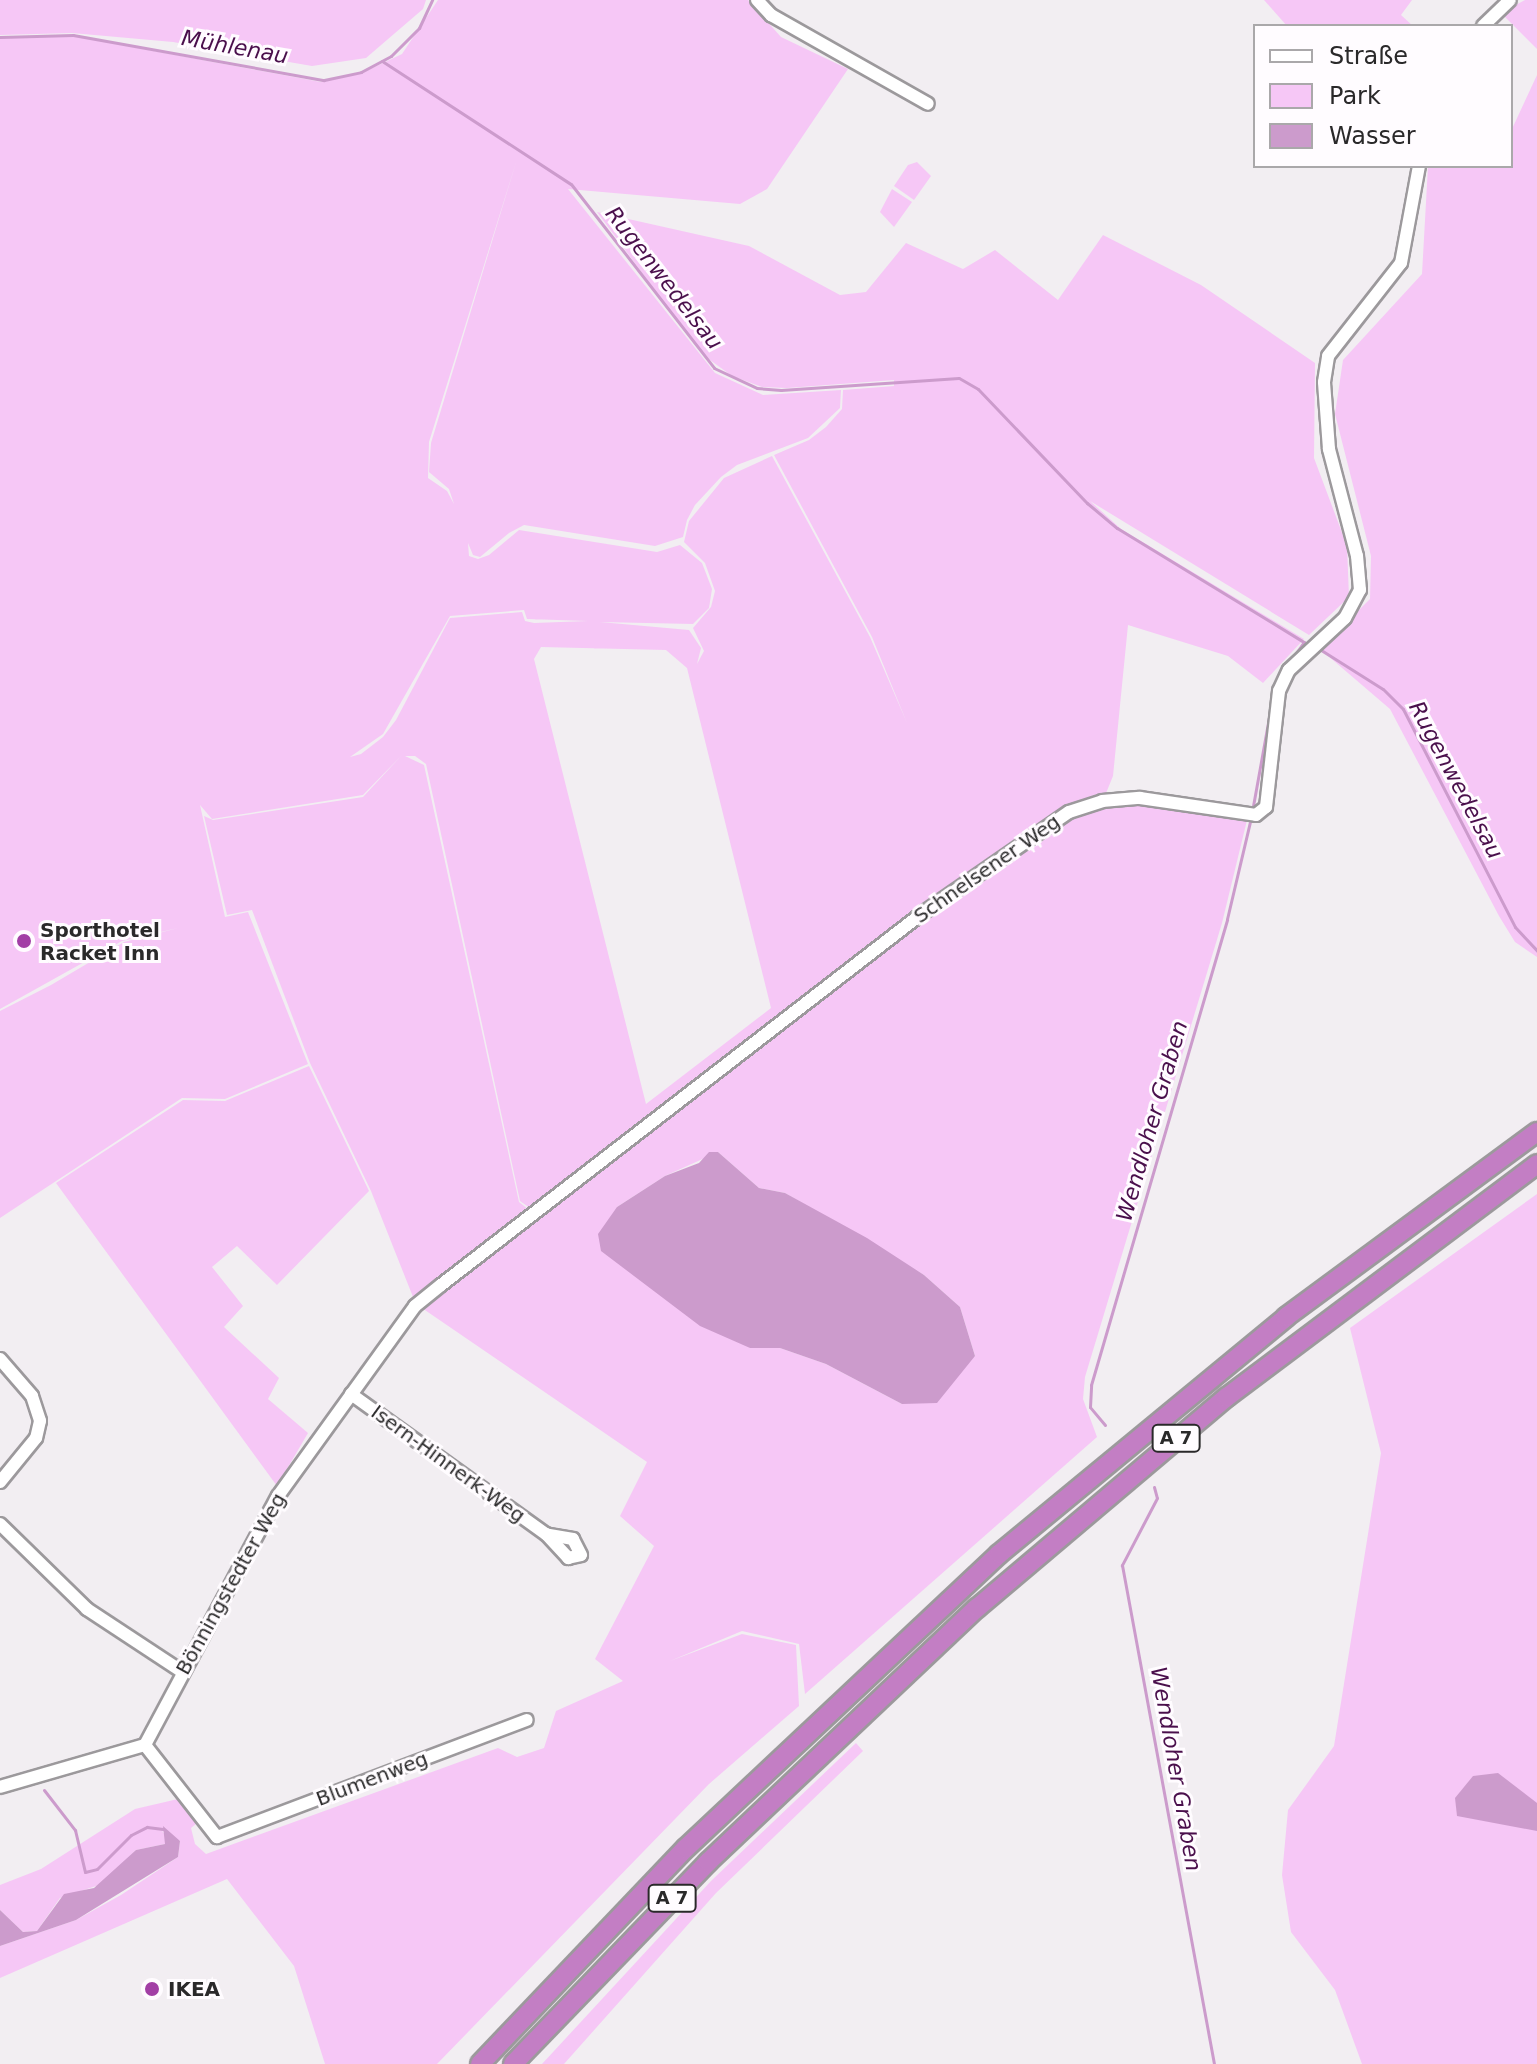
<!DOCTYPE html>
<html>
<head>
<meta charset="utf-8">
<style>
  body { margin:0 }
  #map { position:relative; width:1537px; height:2064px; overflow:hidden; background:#f2eef2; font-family:"DejaVu Sans",sans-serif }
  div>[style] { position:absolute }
  .green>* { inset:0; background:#f6c7f6 }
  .water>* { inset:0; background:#cc9bcc }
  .stream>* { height:3px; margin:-1.5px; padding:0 1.5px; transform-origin:1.5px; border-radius:1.5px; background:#cc9bcc }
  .roads { filter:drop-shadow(2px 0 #9c999c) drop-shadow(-2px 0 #9c999c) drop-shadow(0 2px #9c999c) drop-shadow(0 -2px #9c999c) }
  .minor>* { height:12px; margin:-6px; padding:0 6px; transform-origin:6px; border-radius:6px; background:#fff }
  .highway>* { height:18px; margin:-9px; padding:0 9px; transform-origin:9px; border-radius:9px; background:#c37ec4 }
  .dots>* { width:22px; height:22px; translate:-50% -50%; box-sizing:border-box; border:4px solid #fffcff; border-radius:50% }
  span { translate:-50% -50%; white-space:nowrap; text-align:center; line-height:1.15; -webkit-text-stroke:6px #fffcff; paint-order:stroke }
  .shield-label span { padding:2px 6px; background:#fffcff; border:2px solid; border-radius:6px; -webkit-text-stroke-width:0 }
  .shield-label { font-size:18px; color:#2a292a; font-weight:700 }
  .street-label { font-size:20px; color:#2a292a }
  .poi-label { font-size:20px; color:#2a292a; font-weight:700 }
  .left { translate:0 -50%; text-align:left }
  .water-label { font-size:22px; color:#4a0f4c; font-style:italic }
  .legend { position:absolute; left:1253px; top:24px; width:260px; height:144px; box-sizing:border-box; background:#fffcff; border:2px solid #aaa8aa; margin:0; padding:10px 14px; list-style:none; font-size:24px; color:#2a292a }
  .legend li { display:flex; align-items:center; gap:16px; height:40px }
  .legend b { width:40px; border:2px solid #aaa8aa }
</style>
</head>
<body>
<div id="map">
  <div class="green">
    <i style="clip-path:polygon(0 0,426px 0,423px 9px,366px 58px,312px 66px,173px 42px,72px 33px,0 35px)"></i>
    <i style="clip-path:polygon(evenodd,438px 0,748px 0,781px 37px,848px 69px,767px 189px,740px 204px,568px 189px,715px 373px,763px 395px,841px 390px,840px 408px,808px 438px,737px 465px,721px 477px,695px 505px,687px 520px,683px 537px,655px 546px,524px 525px,509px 533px,480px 557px,473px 555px,468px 543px,469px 556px,478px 559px,489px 555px,519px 530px,657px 552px,680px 545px,702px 563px,712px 589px,709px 608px,693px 624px,600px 622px,689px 630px,701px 648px,697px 664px,704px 651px,693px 628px,711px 607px,715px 591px,705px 563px,684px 542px,689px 521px,724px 478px,772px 456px,870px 637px,907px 723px,872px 637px,774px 455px,809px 440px,826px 427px,842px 409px,843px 390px,894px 386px,894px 380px,787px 388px,762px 387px,732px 376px,710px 360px,685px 331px,597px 212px,749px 246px,840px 295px,866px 292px,906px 243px,963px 269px,995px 250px,1058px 300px,1103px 235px,1201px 285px,1315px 363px,1314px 458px,1347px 546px,1349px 597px,1309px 635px,1090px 501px,1121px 529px,1304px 639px,1263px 683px,1228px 656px,1128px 625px,1113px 776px,1102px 803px,1140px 801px,1248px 816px,1222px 923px,1085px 1377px,1083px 1399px,1097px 1437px,805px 1694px,799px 1644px,742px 1631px,670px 1661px,742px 1634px,796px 1645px,799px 1706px,709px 1784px,437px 2064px,325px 2064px,294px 1966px,227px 1879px,0 1978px,0 1946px,76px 1920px,121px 1895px,178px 1857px,180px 1841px,162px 1831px,167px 1837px,165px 1844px,136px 1850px,102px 1884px,60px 1898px,37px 1931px,23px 1932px,0 1910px,0 1885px,41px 1869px,135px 1809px,178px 1799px,197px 1823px,191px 1828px,195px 1844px,206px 1854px,498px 1748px,517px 1757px,544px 1748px,556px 1711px,623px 1681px,595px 1659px,654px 1546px,620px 1516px,647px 1462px,419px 1306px,537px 1213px,520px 1201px,426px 764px,415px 756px,405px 756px,424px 765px,519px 1202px,533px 1213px,415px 1302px,371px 1191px,310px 1063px,252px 910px,227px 915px,204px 816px,213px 820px,363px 797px,402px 755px,363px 795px,212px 819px,200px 805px,225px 917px,248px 912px,308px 1064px,225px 1099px,182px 1098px,0 1218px,0 1011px,51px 985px,124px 942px,178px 928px,122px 941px,0 1009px,0 38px,73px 36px,321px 82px,362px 73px,402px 54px,438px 0,517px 159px,431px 443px,429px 472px,449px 489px,454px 504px,447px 491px,428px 478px,429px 442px,517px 159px,438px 0,524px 610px,527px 619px,588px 621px,534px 623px,525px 621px,522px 612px,450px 618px,396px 720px,383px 737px,361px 754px,350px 757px,383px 734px,450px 616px,524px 610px,438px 0,541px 647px,666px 650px,687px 668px,771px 1008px,646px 1104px,534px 659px,541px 647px,438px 0,718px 1152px,759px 1188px,785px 1193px,924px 1275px,960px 1307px,975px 1356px,902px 1404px,826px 1364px,780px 1348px,750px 1348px,617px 1207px,665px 1176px,718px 1152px)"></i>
    <i style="clip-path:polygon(1264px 0,1412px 0,1401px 15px,1413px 26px,1287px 26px)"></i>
    <i style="clip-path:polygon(1525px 0,1537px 0,1537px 49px,1501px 13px)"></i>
    <i style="clip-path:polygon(1537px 75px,1537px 957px,1515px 942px,1499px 916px,1390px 709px,1320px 649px,1370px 599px,1371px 556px,1335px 414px,1343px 360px,1422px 274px,1428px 166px,1511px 166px,1511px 131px)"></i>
    <i style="clip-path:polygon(917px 162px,931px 176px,914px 200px,894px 186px,908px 165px)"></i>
    <i style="clip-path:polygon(892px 189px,912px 202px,894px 227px,880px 212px)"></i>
    <i style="clip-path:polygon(309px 1066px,369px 1191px,277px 1285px,237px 1246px,212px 1267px,243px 1306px,224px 1327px,279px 1378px,268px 1399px,308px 1433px,277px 1486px,56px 1183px,183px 1100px,225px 1101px)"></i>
    <i style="clip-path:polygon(1537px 1194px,1537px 2064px,1362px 2064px,1335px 1990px,1291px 1932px,1282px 1875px,1288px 1810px,1334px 1746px,1381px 1453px,1350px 1328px)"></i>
    <i style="clip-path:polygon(856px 1743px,863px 1751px,716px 1893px,564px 2064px,542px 2064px,711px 1881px)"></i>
  </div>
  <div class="water">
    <i style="clip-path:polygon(709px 1152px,718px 1152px,759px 1188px,785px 1193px,867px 1238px,924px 1275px,960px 1307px,975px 1356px,937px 1403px,902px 1404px,826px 1364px,780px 1348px,750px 1348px,700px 1326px,601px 1251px,598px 1234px,617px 1207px,665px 1176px,699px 1163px)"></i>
    <i style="clip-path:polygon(1498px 1773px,1537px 1803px,1537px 1831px,1457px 1816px,1455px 1798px,1473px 1776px)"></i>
    <i style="clip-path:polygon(163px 1826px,180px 1841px,178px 1857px,76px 1920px,0 1946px,0 1910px,23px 1932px,37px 1931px,64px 1894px,94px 1888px,136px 1850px,165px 1844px)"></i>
  </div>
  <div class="stream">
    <i style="left:0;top:37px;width:73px;rotate:-1.6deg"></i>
    <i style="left:73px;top:35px;width:255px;rotate:10.2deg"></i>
    <i style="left:324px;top:80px;width:38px;rotate:-12deg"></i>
    <i style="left:361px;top:72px;width:34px;rotate:-28deg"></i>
    <i style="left:391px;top:56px;width:40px;rotate:-45deg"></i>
    <i style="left:419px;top:28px;width:31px;rotate:-65deg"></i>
    <i style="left:382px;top:61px;width:225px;rotate:33.1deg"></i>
    <i style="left:571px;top:184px;width:233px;rotate:52.1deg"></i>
    <i style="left:714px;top:368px;width:47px;rotate:24.9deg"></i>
    <i style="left:757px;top:388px;width:24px;rotate:5deg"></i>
    <i style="left:781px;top:390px;width:178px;rotate:-3.9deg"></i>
    <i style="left:959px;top:378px;width:22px;rotate:30deg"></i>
    <i style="left:978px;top:389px;width:158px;rotate:46.3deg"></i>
    <i style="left:1087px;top:503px;width:39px;rotate:40deg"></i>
    <i style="left:1117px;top:528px;width:219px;rotate:31.4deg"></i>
    <i style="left:1304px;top:642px;width:27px;rotate:126deg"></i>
    <i style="left:1321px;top:650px;width:73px;rotate:32.2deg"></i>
    <i style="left:1383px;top:689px;width:28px;rotate:45deg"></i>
    <i style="left:1403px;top:709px;width:245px;rotate:62.8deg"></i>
    <i style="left:1515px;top:927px;width:33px;rotate:47deg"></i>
    <i style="left:1253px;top:806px;width:113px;rotate:-79.8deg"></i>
    <i style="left:1105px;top:1425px;width:23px;rotate:-130deg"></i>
    <i style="left:1090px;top:1407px;width:22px;rotate:-87deg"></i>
    <i style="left:1091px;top:1385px;width:485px;rotate:-73.7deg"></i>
    <i style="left:1227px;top:919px;width:100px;rotate:-76.7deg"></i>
    <i style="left:1154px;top:1487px;width:11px;rotate:75deg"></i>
    <i style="left:1157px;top:1498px;width:76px;rotate:117.6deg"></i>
    <i style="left:1122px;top:1565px;width:507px;rotate:79.55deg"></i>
    <i style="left:44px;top:1790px;width:51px;rotate:52.2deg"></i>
    <i style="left:75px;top:1830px;width:43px;rotate:76.6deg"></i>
    <i style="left:85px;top:1872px;width:12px;rotate:-14deg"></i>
    <i style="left:97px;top:1869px;width:48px;rotate:-45deg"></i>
    <i style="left:131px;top:1835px;width:18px;rotate:-27deg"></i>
    <i style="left:147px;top:1827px;width:16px;rotate:7deg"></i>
  </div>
  <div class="roads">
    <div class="minor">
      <i style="left:757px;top:0;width:21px;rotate:47deg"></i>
      <i style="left:771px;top:15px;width:180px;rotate:29.5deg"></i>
      <i style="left:1483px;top:26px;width:37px;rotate:-44deg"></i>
      <i style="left:0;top:1359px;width:49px;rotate:49.1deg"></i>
      <i style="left:32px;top:1396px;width:26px;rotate:72deg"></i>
      <i style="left:40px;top:1421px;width:17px;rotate:103deg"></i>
      <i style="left:36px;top:1438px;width:57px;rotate:129.3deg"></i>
      <i style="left:351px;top:1394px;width:240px;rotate:35.7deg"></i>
      <i style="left:546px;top:1534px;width:33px;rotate:47deg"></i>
      <i style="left:568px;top:1558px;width:13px;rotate:-13deg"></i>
      <i style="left:581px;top:1555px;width:18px;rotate:-117deg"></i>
      <i style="left:573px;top:1539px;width:27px;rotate:-170deg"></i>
      <i style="left:0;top:1524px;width:122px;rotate:44.3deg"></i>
      <i style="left:87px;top:1609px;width:113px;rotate:33.4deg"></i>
      <i style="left:145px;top:1745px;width:117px;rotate:52deg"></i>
      <i style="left:217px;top:1837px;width:331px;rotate:-20.7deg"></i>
      <i style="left:0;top:1787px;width:151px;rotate:-16.2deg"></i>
      <i style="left:145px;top:1745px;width:282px;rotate:-61.9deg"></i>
      <i style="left:278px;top:1496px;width:234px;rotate:-54.2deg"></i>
      <i style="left:415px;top:1306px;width:33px;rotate:-39deg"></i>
      <i style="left:441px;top:1285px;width:605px;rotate:-37.68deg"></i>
      <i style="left:920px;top:915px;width:181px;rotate:-34.7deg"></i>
      <i style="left:1069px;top:812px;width:35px;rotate:-18deg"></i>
      <i style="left:1102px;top:801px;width:38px;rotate:-5deg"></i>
      <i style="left:1140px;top:798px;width:117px;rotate:8.3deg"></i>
      <i style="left:1256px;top:815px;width:13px;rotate:-39deg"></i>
      <i style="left:1266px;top:807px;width:117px;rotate:-83.6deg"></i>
      <i style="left:1279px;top:691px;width:23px;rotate:-65deg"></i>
      <i style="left:1289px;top:670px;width:76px;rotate:-42.9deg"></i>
      <i style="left:1345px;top:618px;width:32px;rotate:-62deg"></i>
      <i style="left:1360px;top:590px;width:34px;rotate:-95deg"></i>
      <i style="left:1357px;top:556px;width:111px;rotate:-104.7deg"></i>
      <i style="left:1329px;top:449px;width:67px;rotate:-94.3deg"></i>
      <i style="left:1324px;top:382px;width:26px;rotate:-81deg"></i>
      <i style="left:1328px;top:356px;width:118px;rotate:-51.9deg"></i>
      <i style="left:1401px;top:263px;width:99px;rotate:-79.5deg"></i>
    </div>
    <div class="highway">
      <i style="left:480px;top:2064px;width:298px;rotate:-46.4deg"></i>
      <i style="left:686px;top:1848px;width:429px;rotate:-43.2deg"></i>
      <i style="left:999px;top:1554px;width:372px;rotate:-39.5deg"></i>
      <i style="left:1286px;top:1317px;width:312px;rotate:-36.4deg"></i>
      <i style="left:513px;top:2064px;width:281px;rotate:-46deg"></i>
      <i style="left:708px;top:1862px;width:370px;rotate:-43.4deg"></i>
      <i style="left:977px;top:1608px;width:327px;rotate:-40.2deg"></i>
      <i style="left:1227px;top:1397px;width:388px;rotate:-36.9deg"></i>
    </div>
  </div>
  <div class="dots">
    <i style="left:24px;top:941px;background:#a23fa5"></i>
    <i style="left:152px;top:1989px;background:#a23fa5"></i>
  </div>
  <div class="shield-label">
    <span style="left:1176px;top:1438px">A 7</span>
    <span style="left:672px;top:1898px">A 7</span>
  </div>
  <div class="street-label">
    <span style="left:987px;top:869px;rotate:-35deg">Schnelsener Weg</span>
    <span style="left:448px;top:1464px;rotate:36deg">Isern-Hinnerk-Weg</span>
    <span style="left:231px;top:1584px;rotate:-61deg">Bönningstedter Weg</span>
    <span style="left:372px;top:1779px;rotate:-21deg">Blumenweg</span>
  </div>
  <div class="poi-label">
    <span class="left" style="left:40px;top:942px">Sporthotel<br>Racket Inn</span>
    <span class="left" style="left:168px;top:1989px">IKEA</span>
  </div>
  <div class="water-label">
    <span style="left:235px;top:47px;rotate:10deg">Mühlenau</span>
    <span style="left:664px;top:278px;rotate:52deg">Rugenwedelsau</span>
    <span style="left:1456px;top:780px;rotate:62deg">Rugenwedelsau</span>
    <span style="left:1152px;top:1121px;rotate:-74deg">Wendloher Graben</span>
    <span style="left:1176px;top:1769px;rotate:80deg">Wendloher Graben</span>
  </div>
  <ul class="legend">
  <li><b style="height:10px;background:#fff"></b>Straße</li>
  <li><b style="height:22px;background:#f6c7f6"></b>Park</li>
  <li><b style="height:22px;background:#cc9bcc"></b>Wasser</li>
  </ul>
</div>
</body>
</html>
